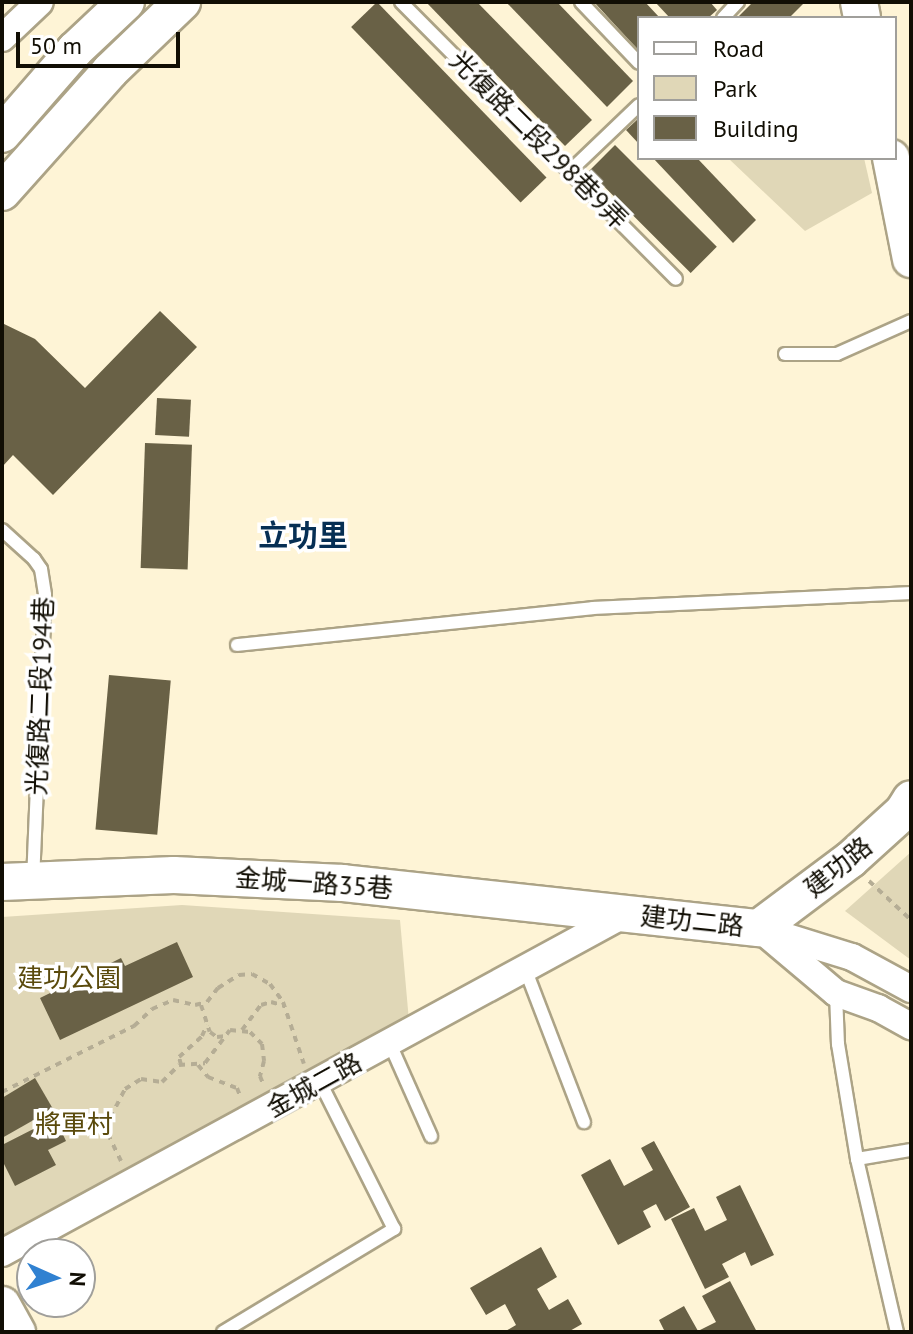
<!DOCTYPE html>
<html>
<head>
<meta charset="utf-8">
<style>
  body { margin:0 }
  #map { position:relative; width:913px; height:1334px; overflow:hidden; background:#fef4d6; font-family:"PT Sans","Noto Sans TC",sans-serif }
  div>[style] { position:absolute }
  .green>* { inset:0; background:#e0d7b7 }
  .building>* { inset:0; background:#696146; transform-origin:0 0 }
  .path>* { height:4px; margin-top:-2px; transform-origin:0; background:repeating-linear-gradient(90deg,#b5ad95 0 6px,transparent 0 12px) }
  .roads { filter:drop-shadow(2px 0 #aca386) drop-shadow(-2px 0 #aca386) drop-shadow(0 2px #aca386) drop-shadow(0 -2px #aca386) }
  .lane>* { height:12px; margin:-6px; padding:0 6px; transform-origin:6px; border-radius:6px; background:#fff }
  .street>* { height:26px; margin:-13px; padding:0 13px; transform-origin:13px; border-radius:13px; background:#fff }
  .secondary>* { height:36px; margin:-18px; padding:0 18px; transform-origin:18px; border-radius:18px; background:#fff }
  span { translate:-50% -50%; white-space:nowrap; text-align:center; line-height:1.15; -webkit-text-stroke:7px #fff; paint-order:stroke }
  .street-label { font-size:26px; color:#110e04 }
  .park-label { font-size:26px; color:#5a4a0c }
  .quarter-label { font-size:30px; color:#062f54; font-weight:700 }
  .frame { position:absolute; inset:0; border:4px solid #110e04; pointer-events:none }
  .legend { position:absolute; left:637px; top:16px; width:260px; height:144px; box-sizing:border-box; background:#fff; border:2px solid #a09f9b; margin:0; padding:10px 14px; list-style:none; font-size:24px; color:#110e04 }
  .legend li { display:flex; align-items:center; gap:16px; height:40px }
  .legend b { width:40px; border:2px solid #a09f9b }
  .north { position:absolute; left:16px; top:1238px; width:80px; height:80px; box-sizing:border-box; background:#fff; border:2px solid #a09f9b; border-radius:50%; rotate:93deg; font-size:22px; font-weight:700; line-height:32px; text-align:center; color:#110e04 }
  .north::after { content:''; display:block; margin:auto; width:28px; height:36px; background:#3081d1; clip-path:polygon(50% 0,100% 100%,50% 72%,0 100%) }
  .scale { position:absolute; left:16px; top:32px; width:164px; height:36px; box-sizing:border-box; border:4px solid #110e04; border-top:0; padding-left:10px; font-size:24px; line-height:28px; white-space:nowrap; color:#110e04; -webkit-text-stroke:6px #fff; paint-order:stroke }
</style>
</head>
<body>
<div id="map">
  <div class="green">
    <i style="clip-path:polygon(728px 158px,864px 158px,872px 193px,805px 231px)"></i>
    <i style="clip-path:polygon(911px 852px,911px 960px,845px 911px)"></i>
    <i style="clip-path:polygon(182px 905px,400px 920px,409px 1021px,5px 1239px,2px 1234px,2px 917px)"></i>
  </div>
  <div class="building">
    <i style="left:377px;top:2px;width:244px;height:36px;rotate:46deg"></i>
    <i style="clip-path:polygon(426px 2px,477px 2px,592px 120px,565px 146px)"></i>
    <i style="clip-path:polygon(506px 2px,557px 2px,633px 81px,607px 107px)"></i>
    <i style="clip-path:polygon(594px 2px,645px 2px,660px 18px,639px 18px,639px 51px)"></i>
    <i style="clip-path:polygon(655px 2px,710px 2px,717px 10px,708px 18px,670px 18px)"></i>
    <i style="clip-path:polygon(753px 2px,805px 2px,789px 18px,737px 18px)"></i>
    <i style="clip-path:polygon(639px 118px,639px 144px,626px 130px)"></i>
    <i style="left:615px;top:145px;width:144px;height:37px;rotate:45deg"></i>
    <i style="clip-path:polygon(653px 158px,697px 158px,756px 220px,733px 243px)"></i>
    <i style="clip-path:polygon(160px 311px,197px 347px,53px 495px,13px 455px,2px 467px,2px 323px,35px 339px,85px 388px)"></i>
    <i style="left:157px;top:398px;width:34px;height:37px;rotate:3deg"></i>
    <i style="left:145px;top:443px;width:47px;height:125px;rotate:2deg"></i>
    <i style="left:109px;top:675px;width:62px;height:155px;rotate:5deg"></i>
    <i style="clip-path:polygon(177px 942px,193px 977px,60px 1040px,40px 998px,121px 958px,125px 966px)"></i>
    <i style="clip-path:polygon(35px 1078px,53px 1109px,2px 1138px,2px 1098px)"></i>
    <i style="clip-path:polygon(55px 1118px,66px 1141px,48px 1150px,56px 1165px,15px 1186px,2px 1160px,2px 1145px)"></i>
    <i style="clip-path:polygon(654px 1141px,690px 1207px,665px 1221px,656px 1204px,643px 1211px,651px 1227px,618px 1245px,581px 1175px,610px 1159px,624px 1186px,653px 1170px,641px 1148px)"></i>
    <i style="clip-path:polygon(740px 1185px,774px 1255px,751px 1266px,745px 1252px,722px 1264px,729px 1277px,705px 1289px,671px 1219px,694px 1208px,705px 1231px,727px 1220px,716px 1197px)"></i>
    <i style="clip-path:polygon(541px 1247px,557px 1277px,537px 1289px,549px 1310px,568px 1299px,582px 1324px,568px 1332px,504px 1332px,516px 1325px,505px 1304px,486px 1315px,470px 1288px)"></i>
    <i style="clip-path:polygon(730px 1281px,757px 1332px,665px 1332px,659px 1320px,684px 1306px,698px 1331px,716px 1322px,702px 1296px)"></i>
  </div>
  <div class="path">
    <i style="left:869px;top:881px;width:57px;rotate:42.9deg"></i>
    <i style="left:201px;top:1005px;width:28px;rotate:72deg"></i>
    <i style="left:210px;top:1032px;width:9px;rotate:36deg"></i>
    <i style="left:217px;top:1037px;width:9px;rotate:-6deg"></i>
    <i style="left:242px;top:1030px;width:31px;rotate:-53deg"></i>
    <i style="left:261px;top:1005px;width:10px;rotate:-17deg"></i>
    <i style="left:271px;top:1002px;width:15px;rotate:16deg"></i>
    <i style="left:181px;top:1065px;width:8px;rotate:-104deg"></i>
    <i style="left:179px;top:1057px;width:31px;rotate:-42deg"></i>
    <i style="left:202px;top:1036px;width:12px;rotate:-66deg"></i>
    <i style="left:198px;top:1065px;width:16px;rotate:50deg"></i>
    <i style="left:208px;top:1077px;width:31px;rotate:21deg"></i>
    <i style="left:237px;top:1088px;width:9px;rotate:69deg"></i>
    <i style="left:2px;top:1092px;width:148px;rotate:-26.6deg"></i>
    <i style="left:134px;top:1026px;width:25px;rotate:-43deg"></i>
    <i style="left:152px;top:1009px;width:23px;rotate:-23deg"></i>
    <i style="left:173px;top:1000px;width:23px;rotate:13deg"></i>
    <i style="left:195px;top:1005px;width:12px;rotate:-14deg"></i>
    <i style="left:207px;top:1002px;width:18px;rotate:-52deg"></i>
    <i style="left:218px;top:988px;width:25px;rotate:-32deg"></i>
    <i style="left:239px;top:975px;width:13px;rotate:-4deg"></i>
    <i style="left:252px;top:974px;width:21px;rotate:29deg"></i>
    <i style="left:270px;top:984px;width:22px;rotate:54deg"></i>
    <i style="left:283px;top:1002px;width:65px;rotate:71.3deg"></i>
    <i style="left:121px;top:1161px;width:37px;rotate:-116deg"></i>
    <i style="left:105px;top:1128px;width:44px;rotate:-62.9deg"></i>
    <i style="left:125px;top:1089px;width:19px;rotate:-32deg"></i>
    <i style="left:141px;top:1079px;width:21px;rotate:8deg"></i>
    <i style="left:162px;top:1082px;width:24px;rotate:-45deg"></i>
    <i style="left:179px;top:1065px;width:26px;rotate:-4deg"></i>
    <i style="left:205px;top:1063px;width:41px;rotate:-52.9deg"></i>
    <i style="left:230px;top:1030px;width:20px;rotate:6deg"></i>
    <i style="left:250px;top:1032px;width:17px;rotate:45deg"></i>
    <i style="left:262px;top:1044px;width:17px;rotate:83deg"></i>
    <i style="left:264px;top:1061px;width:16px;rotate:105deg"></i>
    <i style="left:260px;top:1076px;width:9px;rotate:69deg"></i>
  </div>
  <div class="roads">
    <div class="lane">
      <i style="left:401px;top:2px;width:390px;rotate:45.2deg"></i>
      <i style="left:581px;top:2px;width:84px;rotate:46.4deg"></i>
      <i style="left:723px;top:18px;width:22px;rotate:-47deg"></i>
      <i style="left:570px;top:171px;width:95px;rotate:-43.7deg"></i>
      <i style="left:785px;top:354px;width:52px"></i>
      <i style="left:837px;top:354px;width:81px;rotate:-24deg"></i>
      <i style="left:2px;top:530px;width:43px;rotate:42.2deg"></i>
      <i style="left:34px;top:559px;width:12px;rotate:55deg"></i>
      <i style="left:41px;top:569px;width:26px;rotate:81deg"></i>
      <i style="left:45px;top:595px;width:283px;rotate:92.4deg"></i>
      <i style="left:237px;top:645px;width:358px;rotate:-5.9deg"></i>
      <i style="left:593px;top:608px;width:318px;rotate:-2.7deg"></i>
      <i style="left:526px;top:971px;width:162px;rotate:69deg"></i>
      <i style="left:836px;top:993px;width:51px;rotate:87.8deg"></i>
      <i style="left:838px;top:1044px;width:117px;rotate:80.6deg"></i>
      <i style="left:857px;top:1159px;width:178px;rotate:77deg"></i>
      <i style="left:390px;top:1044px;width:101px;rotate:66deg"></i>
      <i style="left:857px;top:1159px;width:55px;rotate:-9.5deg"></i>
      <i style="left:223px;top:1332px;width:200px;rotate:-31.1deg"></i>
      <i style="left:394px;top:1229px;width:165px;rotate:-116.7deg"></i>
    </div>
    <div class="street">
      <i style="left:2px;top:38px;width:52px;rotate:-43.5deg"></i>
      <i style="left:759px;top:928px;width:101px;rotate:40.2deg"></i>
      <i style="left:836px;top:993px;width:45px;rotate:19.7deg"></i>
      <i style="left:878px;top:1008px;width:38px;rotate:29deg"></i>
      <i style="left:771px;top:932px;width:85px;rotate:17.2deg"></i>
      <i style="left:852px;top:957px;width:67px;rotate:28.5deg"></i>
      <i style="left:2px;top:1253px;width:709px;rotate:-28.55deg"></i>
    </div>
    <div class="secondary">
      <i style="left:859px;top:2px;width:16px;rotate:79deg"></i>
      <i style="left:2px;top:134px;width:111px;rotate:-49deg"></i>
      <i style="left:75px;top:50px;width:70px;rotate:-43.3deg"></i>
      <i style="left:891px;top:158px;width:103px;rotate:78.8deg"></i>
      <i style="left:2px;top:192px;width:162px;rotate:-48.2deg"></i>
      <i style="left:110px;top:71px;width:100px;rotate:-43.8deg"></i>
      <i style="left:2px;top:882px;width:172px;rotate:-2.3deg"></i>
      <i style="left:174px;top:875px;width:169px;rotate:2.7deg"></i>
      <i style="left:343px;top:883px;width:418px;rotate:6.2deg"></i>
      <i style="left:759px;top:928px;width:114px;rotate:-36.8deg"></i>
      <i style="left:850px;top:860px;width:72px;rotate:-42.2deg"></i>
      <i style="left:903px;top:812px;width:15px;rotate:-58deg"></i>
      <i style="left:2px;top:1305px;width:31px;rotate:61deg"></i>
    </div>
  </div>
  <div class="street-label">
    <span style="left:539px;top:140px;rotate:45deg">光復路二段298巷9弄</span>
    <span style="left:40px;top:696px;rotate:-88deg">光復路二段194巷</span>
    <span style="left:838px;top:867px;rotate:-39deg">建功路</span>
    <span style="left:314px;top:883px;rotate:4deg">金城一路35巷</span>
    <span style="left:692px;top:921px;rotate:6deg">建功二路</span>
    <span style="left:314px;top:1085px;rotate:-29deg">金城二路</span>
  </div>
  <div class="park-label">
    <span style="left:69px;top:978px">建功公園</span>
    <span style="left:74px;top:1124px">將軍村</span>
  </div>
  <div class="quarter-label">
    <span style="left:303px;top:535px">立功里</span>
  </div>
  <div class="frame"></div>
  <ul class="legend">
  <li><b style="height:10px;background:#fff"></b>Road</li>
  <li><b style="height:22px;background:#e0d7b7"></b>Park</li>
  <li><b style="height:22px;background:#696146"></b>Building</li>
  </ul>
  <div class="north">N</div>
  <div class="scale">50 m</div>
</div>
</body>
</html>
